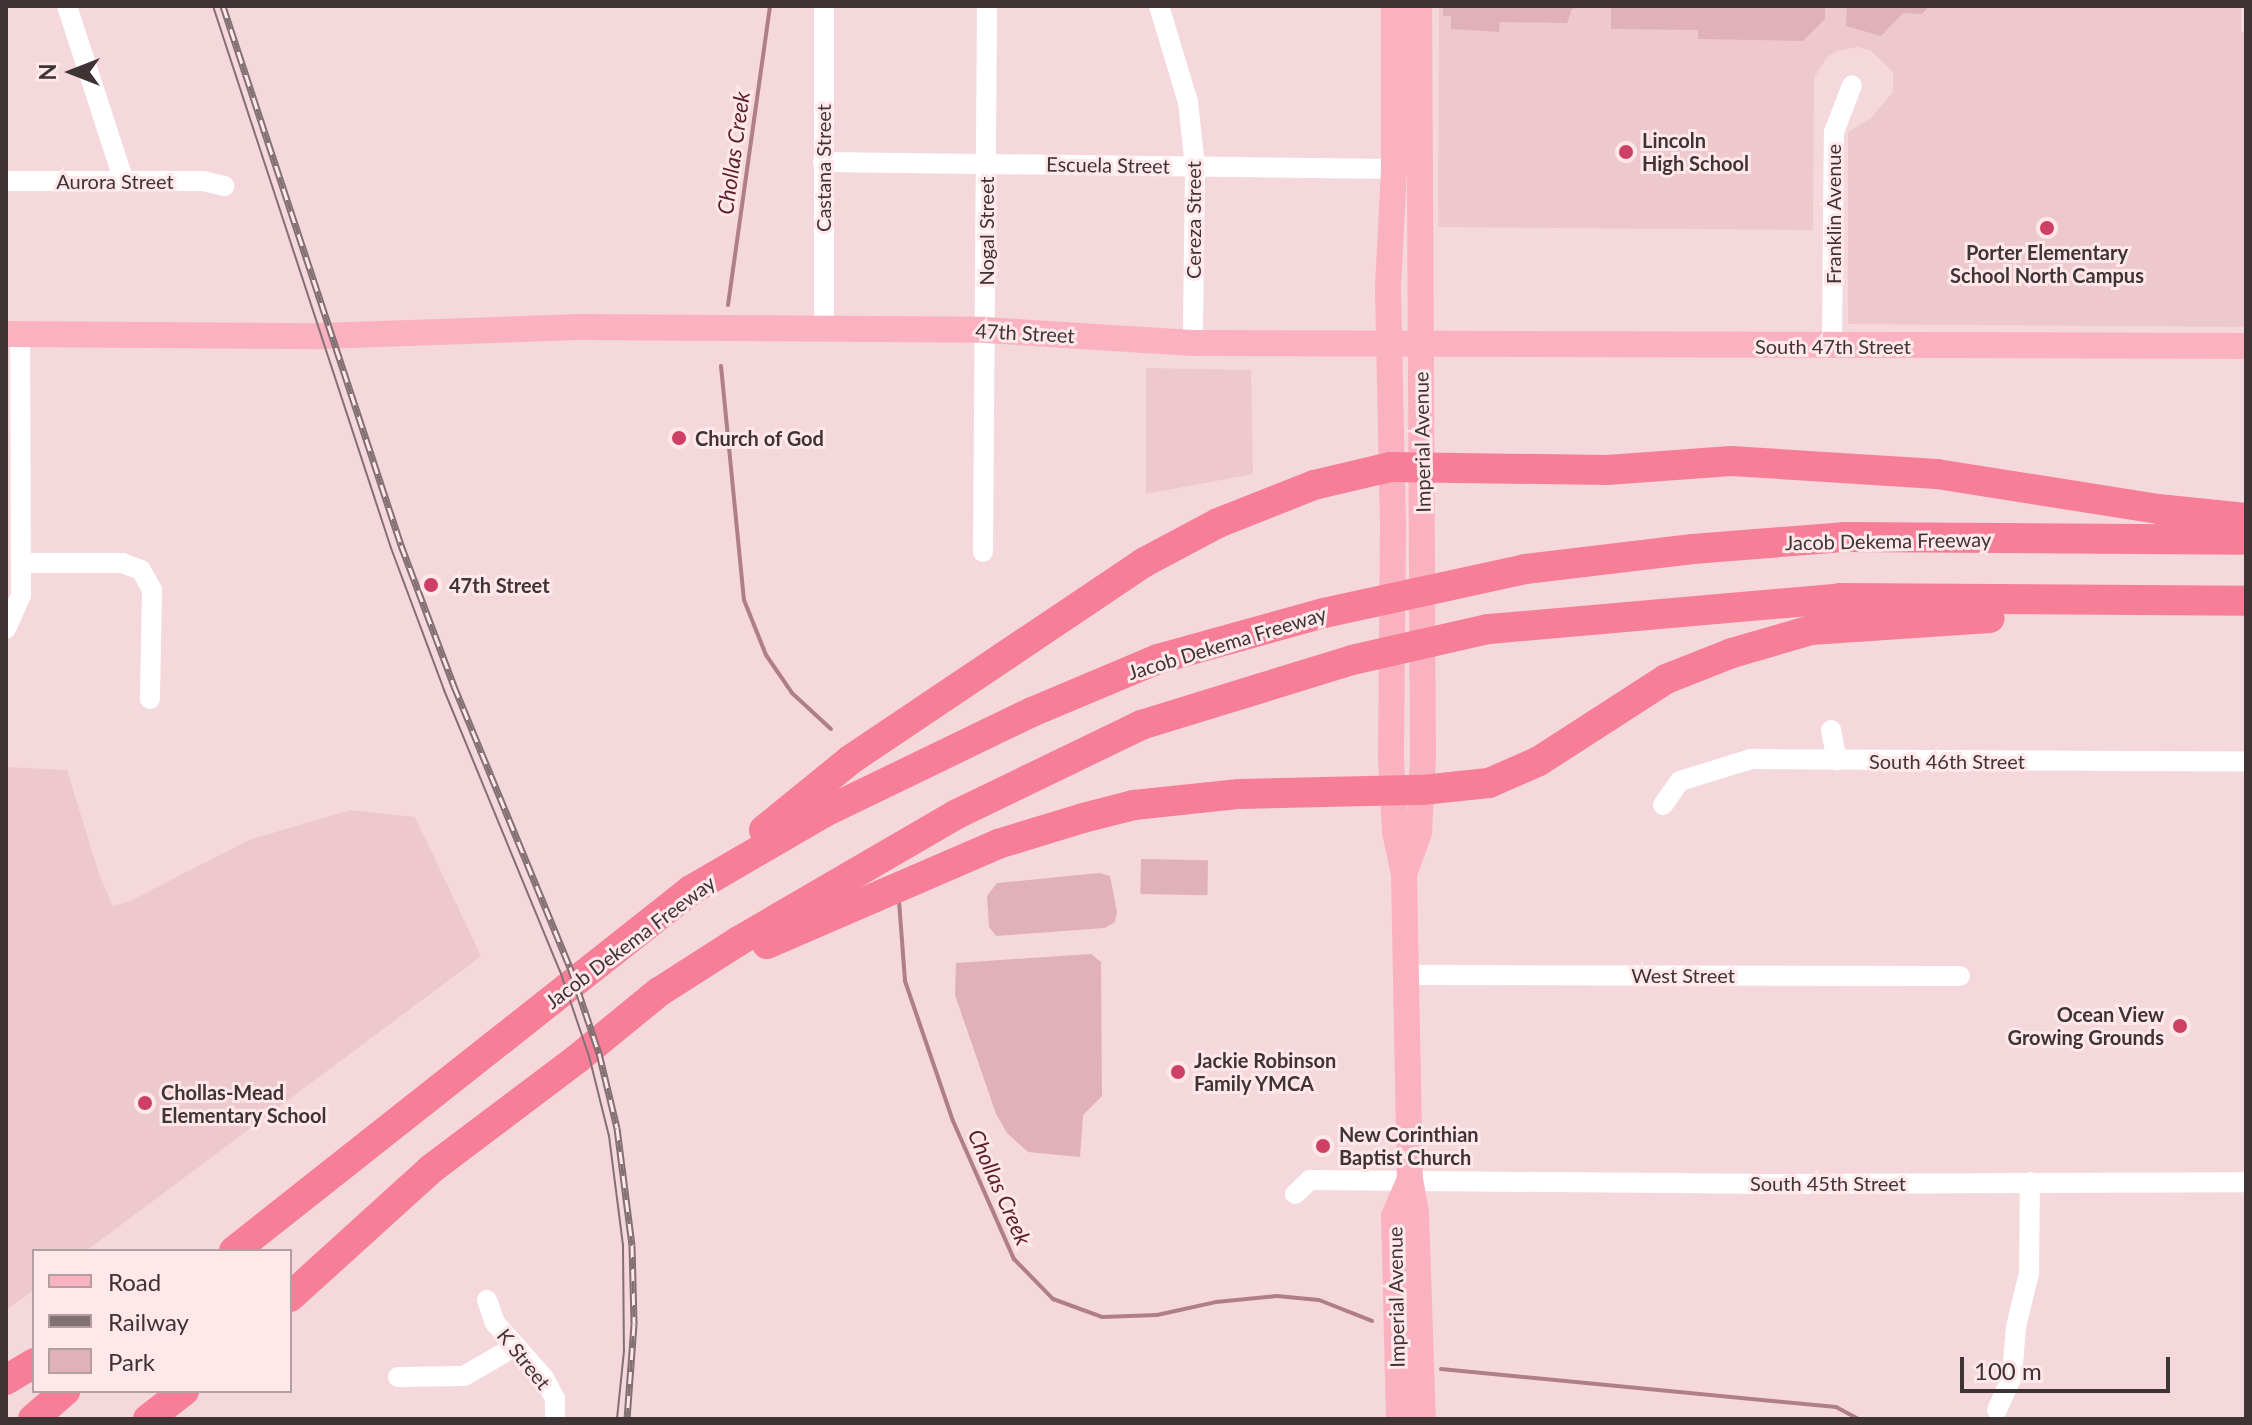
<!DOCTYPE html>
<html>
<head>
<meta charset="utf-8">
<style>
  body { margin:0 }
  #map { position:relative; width:2252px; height:1425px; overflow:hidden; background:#f5d8dc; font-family:Lato,sans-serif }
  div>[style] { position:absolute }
  .built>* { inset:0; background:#edc9ce }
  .green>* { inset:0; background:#e0b1b8; transform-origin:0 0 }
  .stream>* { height:4px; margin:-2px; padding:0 2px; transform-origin:2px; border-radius:2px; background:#af7e86 }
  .minor>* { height:20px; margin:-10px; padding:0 10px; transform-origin:10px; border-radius:10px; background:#fff }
  .major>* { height:26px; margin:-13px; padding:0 13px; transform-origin:13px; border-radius:13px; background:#fab2c1 }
  .highway>* { height:30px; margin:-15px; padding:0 15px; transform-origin:15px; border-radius:15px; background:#f67f97 }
  .tram>* { height:2px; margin:-1px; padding:0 1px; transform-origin:1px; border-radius:1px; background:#827073 }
  .rail>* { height:7px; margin-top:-3.5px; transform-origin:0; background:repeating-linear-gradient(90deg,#ffe7ea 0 12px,#827073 0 24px); box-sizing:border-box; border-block:2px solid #827073 }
  .dots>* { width:22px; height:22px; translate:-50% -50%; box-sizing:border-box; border:4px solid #ffe7ea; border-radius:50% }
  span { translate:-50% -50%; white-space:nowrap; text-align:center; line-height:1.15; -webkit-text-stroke:6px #ffe7ea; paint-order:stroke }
  .poi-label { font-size:20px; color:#3e3335; font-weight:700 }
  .left { translate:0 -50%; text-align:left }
  .right { translate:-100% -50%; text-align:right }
  .street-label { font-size:20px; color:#3e3335 }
  .water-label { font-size:22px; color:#5a1d2c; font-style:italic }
  .frame { position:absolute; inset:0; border:8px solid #3e3335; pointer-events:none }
  .legend { position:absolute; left:32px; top:1249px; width:260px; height:144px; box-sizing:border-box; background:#ffe7ea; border:2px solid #b29fa2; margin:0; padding:10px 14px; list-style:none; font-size:24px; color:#3e3335 }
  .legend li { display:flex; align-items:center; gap:16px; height:40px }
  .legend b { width:40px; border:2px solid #b29fa2 }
  .north { position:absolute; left:32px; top:32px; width:80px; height:80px; -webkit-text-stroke:6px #ffe7ea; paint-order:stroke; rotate:270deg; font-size:22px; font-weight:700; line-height:32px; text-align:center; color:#3e3335 }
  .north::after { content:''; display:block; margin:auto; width:28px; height:36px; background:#3e3335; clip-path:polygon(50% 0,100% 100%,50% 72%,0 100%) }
  .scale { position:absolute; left:1960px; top:1357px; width:210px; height:36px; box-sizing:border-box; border:4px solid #3e3335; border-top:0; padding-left:10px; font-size:24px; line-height:28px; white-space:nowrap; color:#3e3335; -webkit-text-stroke:6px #ffe7ea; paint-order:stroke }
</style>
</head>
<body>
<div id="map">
  <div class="built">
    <i style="clip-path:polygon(1439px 6px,2241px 6px,2241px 30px,2246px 37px,2246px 327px,1848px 324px,1848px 132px,1871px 118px,1893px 92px,1893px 72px,1871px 51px,1858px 47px,1837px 51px,1827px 57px,1814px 78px,1813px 230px,1438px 227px)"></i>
    <i style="clip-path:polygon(1146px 368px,1251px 370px,1253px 474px,1146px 494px)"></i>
    <i style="clip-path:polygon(6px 767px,67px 770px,99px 874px,113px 906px,130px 901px,249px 840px,350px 810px,415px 817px,481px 956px,86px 1251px,34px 1251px,34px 1290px,6px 1310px)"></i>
  </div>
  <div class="green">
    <i style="clip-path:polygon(1443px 6px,1584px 6px,1572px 9px,1567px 23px,1500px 22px,1499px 32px,1451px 29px,1451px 16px,1443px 16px)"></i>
    <i style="clip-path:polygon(1611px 6px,1825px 6px,1825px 19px,1803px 41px,1698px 39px,1698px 30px,1611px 29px)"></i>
    <i style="clip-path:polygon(1847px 6px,1929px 6px,1922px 14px,1903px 13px,1881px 36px,1846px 26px)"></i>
    <i style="left:1141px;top:859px;width:67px;height:35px;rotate:1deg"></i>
    <i style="clip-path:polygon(1099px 873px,1110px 876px,1117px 912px,1115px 922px,1105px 928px,996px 936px,989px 927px,987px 896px,997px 883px)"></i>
    <i style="clip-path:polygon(1091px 954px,1101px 962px,1102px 1096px,1083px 1115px,1080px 1157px,1028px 1152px,1007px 1133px,996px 1114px,955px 995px,956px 963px)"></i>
  </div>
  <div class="stream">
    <i style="left:728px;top:305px;width:302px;rotate:-82deg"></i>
    <i style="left:721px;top:366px;width:235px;rotate:84.4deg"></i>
    <i style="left:744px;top:600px;width:59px;rotate:68.2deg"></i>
    <i style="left:766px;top:655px;width:46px;rotate:55.6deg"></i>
    <i style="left:792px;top:693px;width:53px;rotate:42.7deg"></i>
    <i style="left:899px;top:901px;width:80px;rotate:85.7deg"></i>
    <i style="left:905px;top:981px;width:148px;rotate:71.1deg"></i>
    <i style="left:953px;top:1121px;width:151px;rotate:66.2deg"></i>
    <i style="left:1014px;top:1259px;width:56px;rotate:45.7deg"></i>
    <i style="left:1053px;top:1299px;width:52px;rotate:20.2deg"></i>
    <i style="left:1102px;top:1317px;width:55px;rotate:-2.1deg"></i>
    <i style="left:1157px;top:1315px;width:60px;rotate:-12.4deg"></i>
    <i style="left:1216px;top:1302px;width:61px;rotate:-5.6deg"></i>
    <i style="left:1277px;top:1296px;width:42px;rotate:5.4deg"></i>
    <i style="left:1319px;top:1300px;width:57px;rotate:21.6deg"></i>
    <i style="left:1441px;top:1369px;width:397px;rotate:5.5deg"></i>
    <i style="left:1836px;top:1407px;width:26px;rotate:28deg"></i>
  </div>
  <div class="minor">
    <i style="left:67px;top:6px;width:184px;rotate:72deg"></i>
    <i style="left:824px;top:6px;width:323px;rotate:90deg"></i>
    <i style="left:1159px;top:6px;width:100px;rotate:73.2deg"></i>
    <i style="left:1188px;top:102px;width:65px;rotate:83.9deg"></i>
    <i style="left:1195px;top:167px;width:176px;rotate:90.7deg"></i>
    <i style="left:823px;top:162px;width:571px;rotate:0.7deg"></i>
    <i style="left:6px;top:181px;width:197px"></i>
    <i style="left:203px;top:181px;width:22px;rotate:13deg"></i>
    <i style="left:1832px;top:346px;width:214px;rotate:-89.5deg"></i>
    <i style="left:1834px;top:132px;width:50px;rotate:-69deg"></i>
    <i style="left:983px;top:552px;width:546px;rotate:-89.58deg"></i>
    <i style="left:22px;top:563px;width:100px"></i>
    <i style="left:122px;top:563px;width:20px;rotate:20deg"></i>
    <i style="left:141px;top:570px;width:23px;rotate:61deg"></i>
    <i style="left:152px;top:590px;width:109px;rotate:91.1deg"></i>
    <i style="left:6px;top:629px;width:36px;rotate:-66deg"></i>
    <i style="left:21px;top:596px;width:262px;rotate:-90.2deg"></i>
    <i style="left:1831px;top:730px;width:31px;rotate:79deg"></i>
    <i style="left:1663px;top:805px;width:29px;rotate:-55deg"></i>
    <i style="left:1680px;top:781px;width:74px;rotate:-17.2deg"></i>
    <i style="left:1751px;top:759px;width:495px;rotate:0.3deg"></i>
    <i style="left:1405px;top:975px;width:555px;rotate:0.1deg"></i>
    <i style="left:1295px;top:1194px;width:21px;rotate:-43deg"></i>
    <i style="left:1310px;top:1180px;width:441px;rotate:0.5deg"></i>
    <i style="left:1751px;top:1184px;width:495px;rotate:-0.2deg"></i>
    <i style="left:487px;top:1300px;width:24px;rotate:71deg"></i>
    <i style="left:495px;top:1323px;width:74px;rotate:48.3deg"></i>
    <i style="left:544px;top:1378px;width:24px;rotate:62deg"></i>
    <i style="left:555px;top:1399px;width:20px;rotate:90deg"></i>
    <i style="left:398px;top:1377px;width:66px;rotate:-0.9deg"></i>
    <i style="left:464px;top:1376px;width:58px;rotate:-30.1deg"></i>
    <i style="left:1997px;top:1410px;width:37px;rotate:-66deg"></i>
    <i style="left:2012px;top:1376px;width:49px;rotate:-85.3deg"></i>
    <i style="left:2016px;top:1327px;width:56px;rotate:-76.5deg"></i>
    <i style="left:2029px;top:1273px;width:91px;rotate:-89.4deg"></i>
  </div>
  <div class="major">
    <i style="left:1394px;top:6px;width:163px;rotate:90deg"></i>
    <i style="left:1394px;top:169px;width:119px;rotate:92.9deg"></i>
    <i style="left:1388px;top:288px;width:236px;rotate:88.8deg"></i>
    <i style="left:1393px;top:524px;width:234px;rotate:90.5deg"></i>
    <i style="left:1391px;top:758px;width:74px;rotate:86.9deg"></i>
    <i style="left:1395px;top:832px;width:43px;rotate:77.9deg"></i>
    <i style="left:1404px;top:874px;width:305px;rotate:88.9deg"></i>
    <i style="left:1410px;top:1179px;width:35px;rotate:80deg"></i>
    <i style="left:1416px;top:1213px;width:206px;rotate:88.1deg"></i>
    <i style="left:6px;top:334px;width:316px;rotate:0.4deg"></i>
    <i style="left:322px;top:336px;width:256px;rotate:-2deg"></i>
    <i style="left:578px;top:327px;width:407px;rotate:0.4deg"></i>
    <i style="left:985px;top:330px;width:208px;rotate:3.6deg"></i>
    <i style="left:1193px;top:343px;width:1053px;rotate:0.16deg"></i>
    <i style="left:1404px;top:874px;width:45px;rotate:-70.3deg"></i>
    <i style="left:1419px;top:832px;width:74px;rotate:-86.9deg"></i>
    <i style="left:1423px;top:758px;width:752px;rotate:-90.3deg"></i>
    <i style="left:1399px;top:1419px;width:203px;rotate:-91.4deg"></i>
    <i style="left:1394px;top:1216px;width:40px;rotate:-66.6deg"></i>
  </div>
  <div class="highway">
    <i style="left:764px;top:830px;width:111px;rotate:-39.1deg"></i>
    <i style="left:850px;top:760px;width:353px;rotate:-33.9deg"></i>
    <i style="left:1143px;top:563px;width:85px;rotate:-28.1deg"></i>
    <i style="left:1218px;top:523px;width:103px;rotate:-21.6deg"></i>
    <i style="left:1314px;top:485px;width:79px;rotate:-13.2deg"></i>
    <i style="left:1391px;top:467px;width:216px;rotate:0.8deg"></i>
    <i style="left:1607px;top:470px;width:124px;rotate:-4.2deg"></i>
    <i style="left:1731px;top:461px;width:206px;rotate:3.6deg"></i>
    <i style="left:1937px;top:474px;width:224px;rotate:9deg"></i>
    <i style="left:2158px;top:509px;width:88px;rotate:5.8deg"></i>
    <i style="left:767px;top:944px;width:252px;rotate:-23.4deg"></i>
    <i style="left:998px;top:844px;width:89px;rotate:-17deg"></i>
    <i style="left:1083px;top:818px;width:53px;rotate:-14.3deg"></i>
    <i style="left:1134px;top:805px;width:106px;rotate:-6deg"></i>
    <i style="left:1239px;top:794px;width:183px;rotate:-1.3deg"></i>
    <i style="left:1422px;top:790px;width:67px;rotate:-6deg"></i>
    <i style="left:1489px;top:783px;width:55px;rotate:-23.7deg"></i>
    <i style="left:1539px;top:761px;width:151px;rotate:-32.8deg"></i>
    <i style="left:1666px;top:679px;width:71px;rotate:-21.5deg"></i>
    <i style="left:1732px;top:653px;width:82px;rotate:-16.2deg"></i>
    <i style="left:1811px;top:630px;width:179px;rotate:-3.8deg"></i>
    <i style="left:234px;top:1251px;width:582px;rotate:-38.31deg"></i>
    <i style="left:691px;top:890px;width:155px;rotate:-30.2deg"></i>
    <i style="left:825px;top:812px;width:230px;rotate:-25.8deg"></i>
    <i style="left:1032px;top:712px;width:137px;rotate:-22.8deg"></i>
    <i style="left:1158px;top:659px;width:172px;rotate:-15.5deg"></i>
    <i style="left:1324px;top:613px;width:206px;rotate:-12.3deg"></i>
    <i style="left:1525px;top:569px;width:169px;rotate:-6.8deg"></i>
    <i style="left:1693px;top:549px;width:151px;rotate:-4.5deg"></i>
    <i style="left:1844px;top:537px;width:402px;rotate:0.4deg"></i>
    <i style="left:290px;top:1297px;width:190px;rotate:-42.2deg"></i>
    <i style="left:431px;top:1169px;width:183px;rotate:-37deg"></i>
    <i style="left:577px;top:1059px;width:106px;rotate:-39.3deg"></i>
    <i style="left:659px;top:992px;width:93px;rotate:-32.7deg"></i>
    <i style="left:737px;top:942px;width:252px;rotate:-30.2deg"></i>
    <i style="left:955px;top:815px;width:207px;rotate:-25.8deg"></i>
    <i style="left:1141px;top:725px;width:221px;rotate:-17.1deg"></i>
    <i style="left:1352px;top:660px;width:140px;rotate:-12.8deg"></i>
    <i style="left:1489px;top:629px;width:352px;rotate:-5deg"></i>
    <i style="left:1840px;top:598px;width:406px;rotate:0.4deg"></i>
    <i style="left:6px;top:1380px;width:33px;rotate:-31deg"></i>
    <i style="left:33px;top:1419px;width:43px;rotate:-41.2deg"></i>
    <i style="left:148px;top:1419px;width:46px;rotate:-37.9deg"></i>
  </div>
  <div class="tram">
    <i style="left:213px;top:6px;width:570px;rotate:71.82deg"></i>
    <i style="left:391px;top:548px;width:152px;rotate:69.5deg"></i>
    <i style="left:444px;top:690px;width:304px;rotate:67.6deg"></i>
    <i style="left:560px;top:971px;width:90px;rotate:71.2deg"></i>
    <i style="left:589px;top:1056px;width:82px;rotate:76deg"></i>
    <i style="left:609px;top:1136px;width:110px;rotate:82.7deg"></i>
    <i style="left:623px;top:1245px;width:106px;rotate:89.5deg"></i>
    <i style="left:624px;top:1351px;width:68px;rotate:95.9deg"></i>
  </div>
  <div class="rail">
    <i style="left:223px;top:6px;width:568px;rotate:71.72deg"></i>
    <i style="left:401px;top:545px;width:151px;rotate:69.4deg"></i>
    <i style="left:454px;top:686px;width:304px;rotate:67.6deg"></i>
    <i style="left:570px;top:967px;width:91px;rotate:71.4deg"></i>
    <i style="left:599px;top:1053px;width:77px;rotate:76.5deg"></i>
    <i style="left:617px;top:1128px;width:118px;rotate:82.7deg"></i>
    <i style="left:632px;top:1245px;width:79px;rotate:88.5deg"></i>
    <i style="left:634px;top:1324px;width:95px;rotate:94.2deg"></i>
  </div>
  <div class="dots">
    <i style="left:1626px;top:152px;background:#ce3f66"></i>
    <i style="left:2047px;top:228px;background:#ce3f66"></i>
    <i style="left:679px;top:438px;background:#ce3f66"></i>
    <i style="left:431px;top:585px;background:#ce3f66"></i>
    <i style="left:2180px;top:1026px;background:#ce3f66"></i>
    <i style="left:1178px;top:1072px;background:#ce3f66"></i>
    <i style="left:145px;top:1103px;background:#ce3f66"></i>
    <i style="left:1323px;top:1146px;background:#ce3f66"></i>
  </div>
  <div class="poi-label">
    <span class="left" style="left:1642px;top:152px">Lincoln<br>High School</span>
    <span style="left:2047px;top:264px">Porter Elementary<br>School North Campus</span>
    <span class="left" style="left:695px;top:438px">Church of God</span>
    <span class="left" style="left:449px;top:585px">47th Street</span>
    <span class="right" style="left:2164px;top:1026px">Ocean View<br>Growing Grounds</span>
    <span class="left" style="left:1194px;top:1072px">Jackie Robinson<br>Family YMCA</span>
    <span class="left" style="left:161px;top:1104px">Chollas-Mead<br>Elementary School</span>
    <span class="left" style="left:1339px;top:1146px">New Corinthian<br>Baptist Church</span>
  </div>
  <div class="street-label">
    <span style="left:1108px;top:165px;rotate:1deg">Escuela Street</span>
    <span style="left:823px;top:168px;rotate:-90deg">Castana Street</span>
    <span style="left:115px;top:181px">Aurora Street</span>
    <span style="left:1833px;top:214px;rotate:-90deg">Franklin Avenue</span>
    <span style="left:1193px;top:220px;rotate:-90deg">Cereza Street</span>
    <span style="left:986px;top:231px;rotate:-90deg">Nogal Street</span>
    <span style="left:1025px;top:333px;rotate:3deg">47th Street</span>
    <span style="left:1833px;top:346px">South 47th Street</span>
    <span style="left:1422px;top:442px;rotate:-91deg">Imperial Avenue</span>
    <span style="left:1888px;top:541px;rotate:-1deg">Jacob Dekema Freeway</span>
    <span style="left:1227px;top:643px;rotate:-17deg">Jacob Dekema Freeway</span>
    <span style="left:1947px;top:761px">South 46th Street</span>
    <span style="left:630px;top:942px;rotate:-37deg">Jacob Dekema Freeway</span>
    <span style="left:1683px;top:975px">West Street</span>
    <span style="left:1828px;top:1183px">South 45th Street</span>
    <span style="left:1396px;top:1297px;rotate:-91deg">Imperial Avenue</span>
    <span style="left:524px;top:1359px;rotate:51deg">K Street</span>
  </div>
  <div class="water-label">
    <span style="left:733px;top:153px;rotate:-82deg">Chollas Creek</span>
    <span style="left:1000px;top:1187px;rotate:66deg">Chollas Creek</span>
  </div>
  <div class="frame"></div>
  <ul class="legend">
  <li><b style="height:10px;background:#fab2c1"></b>Road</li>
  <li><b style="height:10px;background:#827073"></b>Railway</li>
  <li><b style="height:22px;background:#e0b1b8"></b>Park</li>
  </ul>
  <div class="north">N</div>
  <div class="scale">100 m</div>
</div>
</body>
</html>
